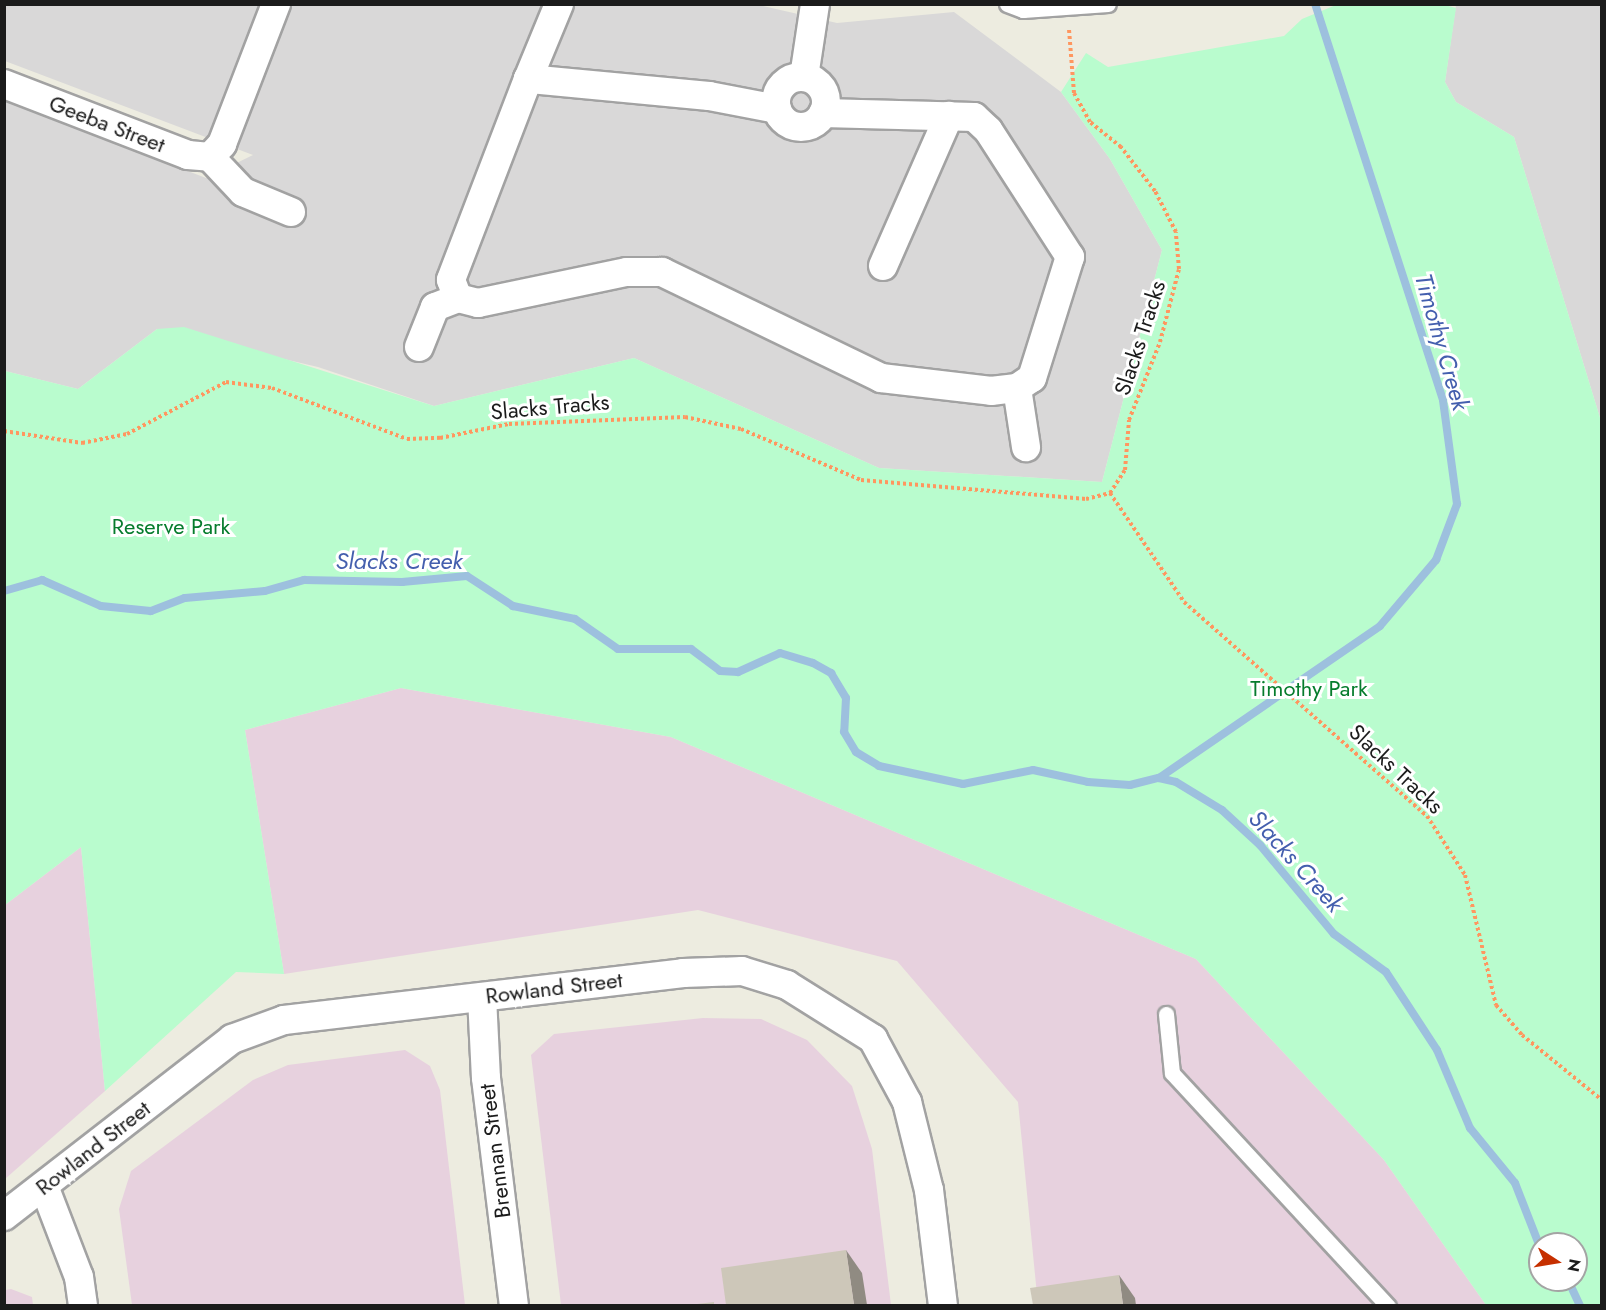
<!DOCTYPE html>
<html>
<head>
<meta charset="utf-8">
<style>
	body { margin:0 }
	#map { position:relative; width:1606px; height:1310px; overflow:hidden; background:#edece0; font-family:Jost,sans-serif }
	div>[style] { position:absolute }
	[style*='--x'] { left:calc(var(--x)*1px); top:calc(var(--y)*1px); width:calc(var(--w)*1px); rotate:calc(var(--a)*1deg) }
	.residential>* { inset:0; background:#d9d8d8 }
	.industrial>* { inset:0; background:#e7d1de }
	.park>* { inset:0; background:#b9fcce }
	.stream>* { height:8px; margin:-4px; padding:0 4px; transform-origin:4px; border-radius:4px; background:#9dc0de }
	.path>* { height:4px; margin-top:-2px; transform-origin:0; background:repeating-linear-gradient(90deg,#ff965f 0 3px,transparent 0 6px) }
	.roads { filter:drop-shadow(2px 0 #a2a2a2) drop-shadow(-2px 0 #a2a2a2) drop-shadow(0 2px #a2a2a2) drop-shadow(0 -2px #a2a2a2) }
	.service>* { height:15px; margin:-7.5px; padding:0 7.5px; transform-origin:7.5px; border-radius:7.5px; background:#fff }
	.minor>* { height:28px; margin:-14px; padding:0 14px; transform-origin:14px; border-radius:14px; background:#fff }
	.minor>.ring { margin:-14px; padding:0; box-sizing:content-box; background:none; border:28px solid #fff; border-radius:50% }
	.shaded-wall>* { inset:0; background:#908b82 }
	.building>* { inset:0; background:#cdc7b9 }
	span { translate:-50% -50%; white-space:nowrap; text-align:center; line-height:1.15; -webkit-text-stroke:6px #fff; paint-order:stroke }
	.street-label { font-size:22px; color:#1b1b1b }
	.park-label { font-size:22px; color:#067c2d }
	.water-label { font-size:24px; color:#445fae; font-style:italic }
	.frame { position:absolute; inset:0; border:6px solid #1b1b1b; pointer-events:none }
	.north { position:absolute; left:1528px; top:1232px; width:60px; height:60px; box-sizing:border-box; background:#fff; border:2px solid #a4a4a4; border-radius:50%; rotate:102deg; font-size:16px; font-weight:700; line-height:24px; text-align:center; color:#1b1b1b }
	.north::after { content:''; display:block; margin:auto; width:21px; height:27px; background:#c63000; clip-path:polygon(50% 0,100% 100%,50% 72%,0 100%) }
</style>
</head>
<body>
<div id="map">
	<div class="residential">
		<i style="clip-path:polygon(754px 4px,837px 23px,954px 12px,1061px 92px,1110px 159px,1162px 250px,1102px 482px,879px 468px,634px 358px,434px 406px,318px 367px,157px 329px,78px 389px,5px 371px,5px 101px,206px 178px,253px 155px,5px 61px,5px 5px)"></i>
		<i style="clip-path:polygon(1456px 5px,1601px 5px,1601px 421px,1514px 137px,1456px 102px,1445px 82px)"></i>
	</div>
	<div class="industrial">
		<i style="clip-path:polygon(401px 688px,671px 737px,1196px 959px,1384px 1160px,1486px 1305px,1038px 1305px,1018px 1102px,897px 961px,698px 910px,284px 974px,245px 730px)"></i>
		<i style="clip-path:polygon(81px 847px,105px 1091px,5px 1179px,5px 905px)"></i>
		<i style="clip-path:polygon(703px 1018px,761px 1019px,807px 1040px,852px 1086px,872px 1149px,891px 1305px,561px 1305px,531px 1055px,554px 1034px)"></i>
		<i style="clip-path:polygon(405px 1050px,430px 1066px,440px 1090px,465px 1305px,132px 1305px,119px 1209px,131px 1171px,253px 1080px,288px 1065px)"></i>
		<i style="clip-path:polygon(11px 1289px,32px 1297px,33px 1305px,5px 1305px,5px 1290px)"></i>
	</div>
	<div class="park">
		<i style="clip-path:polygon(evenodd,1441px 4px,1456px 8px,1445px 82px,1456px 102px,1514px 137px,1601px 421px,1601px 1305px,1486px 1305px,1384px 1160px,1196px 959px,671px 737px,401px 688px,245px 730px,284px 974px,236px 972px,105px 1091px,81px 847px,5px 905px,5px 371px,78px 389px,157px 329px,184px 327px,434px 406px,634px 358px,879px 468px,1102px 482px,1162px 250px,1110px 159px,1061px 92px,1086px 53px,1108px 67px,1284px 36px,1302px 19px,1336px 5px,1441px 4px,1540px 1244px,1576px 1244px,1576px 1280px,1540px 1280px,1540px 1244px)"></i>
	</div>
	<div class="stream">
		<i style="--x:4;--y:591;--w:40;--a:-16"></i>
		<i style="--x:42;--y:580;--w:64;--a:23.8"></i>
		<i style="--x:101;--y:606;--w:50;--a:5.7"></i>
		<i style="--x:151;--y:611;--w:36;--a:-21"></i>
		<i style="--x:185;--y:598;--w:80;--a:-5"></i>
		<i style="--x:265;--y:591;--w:41;--a:-15.8"></i>
		<i style="--x:304;--y:580;--w:98;--a:1.2"></i>
		<i style="--x:402;--y:582;--w:65;--a:-5.3"></i>
		<i style="--x:467;--y:576;--w:55;--a:33.1"></i>
		<i style="--x:513;--y:606;--w:63;--a:11.8"></i>
		<i style="--x:575;--y:619;--w:52;--a:34.9"></i>
		<i style="--x:618;--y:649;--w:73;--a:0"></i>
		<i style="--x:691;--y:649;--w:36;--a:37"></i>
		<i style="--x:720;--y:671;--w:18;--a:3"></i>
		<i style="--x:738;--y:672;--w:46;--a:-24.3"></i>
		<i style="--x:780;--y:653;--w:34;--a:17"></i>
		<i style="--x:813;--y:663;--w:21;--a:29"></i>
		<i style="--x:831;--y:673;--w:29;--a:59"></i>
		<i style="--x:846;--y:698;--w:34;--a:93"></i>
		<i style="--x:844;--y:732;--w:23;--a:59"></i>
		<i style="--x:856;--y:752;--w:27;--a:31"></i>
		<i style="--x:879;--y:766;--w:86;--a:12.1"></i>
		<i style="--x:963;--y:784;--w:71;--a:-11.3"></i>
		<i style="--x:1033;--y:770;--w:56;--a:12.3"></i>
		<i style="--x:1088;--y:782;--w:42;--a:4.1"></i>
		<i style="--x:1130;--y:785;--w:30;--a:-14"></i>
		<i style="--x:1159;--y:778;--w:17;--a:13"></i>
		<i style="--x:1176;--y:782;--w:54;--a:31.3"></i>
		<i style="--x:1222;--y:810;--w:52;--a:42.6"></i>
		<i style="--x:1260;--y:845;--w:116;--a:50.3"></i>
		<i style="--x:1334;--y:934;--w:64;--a:36.2"></i>
		<i style="--x:1386;--y:972;--w:93;--a:56.8"></i>
		<i style="--x:1437;--y:1050;--w:85;--a:67.1"></i>
		<i style="--x:1470;--y:1128;--w:71;--a:50.7"></i>
		<i style="--x:1515;--y:1183;--w:69;--a:68.7"></i>
		<i style="--x:1159;--y:778;--w:268;--a:-34.5"></i>
		<i style="--x:1380;--y:626;--w:87;--a:-49.7"></i>
		<i style="--x:1436;--y:560;--w:60;--a:-69.4"></i>
		<i style="--x:1457;--y:504;--w:105;--a:-97.7"></i>
		<i style="--x:1443;--y:400;--w:416;--a:-107.9"></i>
		<i style="--x:1568;--y:1280;--w:29;--a:65"></i>
	</div>
	<div class="path">
		<i style="--x:4;--y:431;--w:79;--a:8.7"></i>
		<i style="--x:82;--y:443;--w:46;--a:-11.3"></i>
		<i style="--x:127;--y:434;--w:112;--a:-27.7"></i>
		<i style="--x:226;--y:382;--w:46;--a:7.4"></i>
		<i style="--x:272;--y:388;--w:144;--a:20.7"></i>
		<i style="--x:407;--y:439;--w:33;--a:-2"></i>
		<i style="--x:440;--y:438;--w:70;--a:-11.5"></i>
		<i style="--x:509;--y:424;--w:176;--a:-2.3"></i>
		<i style="--x:685;--y:417;--w:57;--a:12.1"></i>
		<i style="--x:741;--y:429;--w:130;--a:23"></i>
		<i style="--x:861;--y:480;--w:226;--a:4.8"></i>
		<i style="--x:1086;--y:499;--w:25;--a:-14"></i>
		<i style="--x:1110;--y:493;--w:27;--a:-57"></i>
		<i style="--x:1125;--y:470;--w:50;--a:-85.4"></i>
		<i style="--x:1129;--y:420;--w:84;--a:-68.3"></i>
		<i style="--x:1160;--y:342;--w:75;--a:-75.4"></i>
		<i style="--x:1179;--y:269;--w:37;--a:-95"></i>
		<i style="--x:1176;--y:232;--w:46;--a:-117.1"></i>
		<i style="--x:1155;--y:191;--w:56;--a:-127.7"></i>
		<i style="--x:1121;--y:147;--w:40;--a:-141"></i>
		<i style="--x:1090;--y:122;--w:33;--a:-119"></i>
		<i style="--x:1074;--y:93;--w:64;--a:-94.5"></i>
		<i style="--x:1110;--y:493;--w:132;--a:55.8"></i>
		<i style="--x:1184;--y:602;--w:324;--a:41.4"></i>
		<i style="--x:1427;--y:816;--w:70;--a:57.2"></i>
		<i style="--x:1465;--y:875;--w:134;--a:76.6"></i>
		<i style="--x:1496;--y:1005;--w:40;--a:49"></i>
		<i style="--x:1522;--y:1035;--w:103;--a:39.1"></i>
	</div>
	<div class="roads">
		<div class="service">
			<i style="--x:1007;--y:4;--w:17;--a:21"></i>
			<i style="--x:1023;--y:10;--w:85;--a:-4"></i>
			<i style="--x:1166;--y:1014;--w:59;--a:84.2"></i>
			<i style="--x:1172;--y:1073;--w:318;--a:47.2"></i>
		</div>
		<div class="minor">
			<i style="--x:804;--y:77;--w:74;--a:-81.4"></i>
			<i class="ring" style="left:776px;top:77px;width:22px;height:22px"></i>
			<i style="--x:528;--y:79;--w:81;--a:-67.5"></i>
			<i style="--x:4;--y:84;--w:197;--a:21.1"></i>
			<i style="--x:188;--y:155;--w:22;--a:5"></i>
			<i style="--x:777;--y:109;--w:69;--a:-169.2"></i>
			<i style="--x:709;--y:96;--w:182;--a:-174.6"></i>
			<i style="--x:528;--y:79;--w:215;--a:111"></i>
			<i style="--x:451;--y:280;--w:19;--a:69"></i>
			<i style="--x:458;--y:298;--w:21;--a:14"></i>
			<i style="--x:478;--y:303;--w:152;--a:-11.8"></i>
			<i style="--x:627;--y:272;--w:35;--a:0"></i>
			<i style="--x:662;--y:272;--w:243;--a:25.8"></i>
			<i style="--x:881;--y:378;--w:111;--a:6.7"></i>
			<i style="--x:991;--y:391;--w:26;--a:-7"></i>
			<i style="--x:1017;--y:388;--w:18;--a:-34"></i>
			<i style="--x:1032;--y:378;--w:127;--a:-72.6"></i>
			<i style="--x:1070;--y:257;--w:151;--a:-122.8"></i>
			<i style="--x:988;--y:130;--w:19;--a:-137"></i>
			<i style="--x:974;--y:117;--w:151;--a:-178.5"></i>
			<i style="--x:210;--y:157;--w:18;--a:-47"></i>
			<i style="--x:222;--y:144;--w:150;--a:-68.9"></i>
			<i style="--x:210;--y:157;--w:48;--a:46.7"></i>
			<i style="--x:243;--y:192;--w:52;--a:22.6"></i>
			<i style="--x:883;--y:266;--w:164;--a:-66.3"></i>
			<i style="--x:419;--y:347;--w:43;--a:-68.2"></i>
			<i style="--x:435;--y:307;--w:25;--a:-21"></i>
			<i style="--x:1017;--y:388;--w:60;--a:81.3"></i>
			<i style="--x:482;--y:997;--w:81;--a:87.2"></i>
			<i style="--x:486;--y:1078;--w:230;--a:83"></i>
			<i style="--x:44;--y:1186;--w:97;--a:69"></i>
			<i style="--x:79;--y:1277;--w:29;--a:82"></i>
			<i style="--x:4;--y:1216;--w:289;--a:-37.8"></i>
			<i style="--x:232;--y:1039;--w:55;--a:-20.1"></i>
			<i style="--x:284;--y:1020;--w:402;--a:-6.7"></i>
			<i style="--x:683;--y:973;--w:59;--a:-1.9"></i>
			<i style="--x:742;--y:971;--w:47;--a:17.3"></i>
			<i style="--x:787;--y:985;--w:102;--a:32.1"></i>
			<i style="--x:873;--y:1039;--w:72;--a:61.6"></i>
			<i style="--x:907;--y:1102;--w:91;--a:76"></i>
			<i style="--x:929;--y:1190;--w:117;--a:83.1"></i>
		</div>
	</div>
	<div class="shaded-wall">
		<i style="clip-path:polygon(846px 1250px,862px 1273px,867px 1305px,854px 1305px)"></i>
		<i style="clip-path:polygon(1119px 1275px,1135px 1298px,1136px 1305px,1123px 1305px)"></i>
	</div>
	<div class="building">
		<i style="clip-path:polygon(846px 1250px,854px 1305px,726px 1305px,721px 1268px)"></i>
		<i style="clip-path:polygon(1119px 1275px,1123px 1305px,1033px 1305px,1030px 1288px)"></i>
		<i style="clip-path:polygon(714px 1302px,714px 1305px,689px 1305px)"></i>
	</div>
	<div class="street-label">
		<span style="left:107px;top:124px;rotate:21deg">Geeba Street</span>
		<span style="left:1140px;top:338px;rotate:-72deg">Slacks Tracks</span>
		<span style="left:550px;top:407px;rotate:-5deg">Slacks Tracks</span>
		<span style="left:1396px;top:769px;rotate:43deg">Slacks Tracks</span>
		<span style="left:554px;top:988px;rotate:-7deg">Rowland Street</span>
		<span style="left:93px;top:1148px;rotate:-38deg">Rowland Street</span>
		<span style="left:495px;top:1151px;rotate:-97deg">Brennan Street</span>
	</div>
	<div class="park-label">
		<span style="left:171px;top:527px">Reserve Park</span>
		<span style="left:1309px;top:689px">Timothy Park</span>
	</div>
	<div class="water-label">
		<span style="left:1442px;top:342px;rotate:74deg">Timothy Creek</span>
		<span style="left:399px;top:561px">Slacks Creek</span>
		<span style="left:1296px;top:861px;rotate:48deg">Slacks Creek</span>
	</div>
	<div class="frame"></div>
	<div class="north">N</div>
</div>
</body>
</html>
